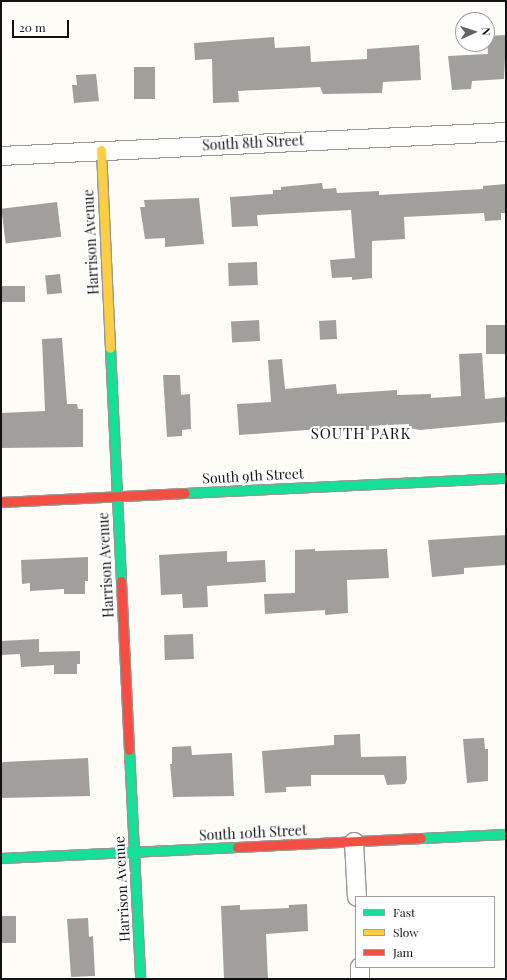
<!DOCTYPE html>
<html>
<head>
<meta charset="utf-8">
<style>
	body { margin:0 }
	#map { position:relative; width:507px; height:980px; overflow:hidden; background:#fdfcf7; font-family:"Playfair Display",serif }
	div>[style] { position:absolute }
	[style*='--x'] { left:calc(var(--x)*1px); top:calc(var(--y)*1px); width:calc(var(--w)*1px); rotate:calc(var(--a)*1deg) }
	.building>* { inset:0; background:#a19f9c; transform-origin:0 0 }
	.roads { filter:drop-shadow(1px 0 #979795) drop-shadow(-1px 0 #979795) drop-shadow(0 1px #979795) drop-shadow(0 -1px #979795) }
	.street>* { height:18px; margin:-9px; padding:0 9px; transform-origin:9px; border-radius:9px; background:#fffffe }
	.fast>* { height:9px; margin:-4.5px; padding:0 4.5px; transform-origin:4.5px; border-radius:4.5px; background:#16e098 }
	.slow>* { height:9px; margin:-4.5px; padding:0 4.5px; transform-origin:4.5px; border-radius:4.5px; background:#ffcf43 }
	.jam>* { height:9px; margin:-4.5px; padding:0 4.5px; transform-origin:4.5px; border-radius:4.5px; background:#f24e42 }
	span { translate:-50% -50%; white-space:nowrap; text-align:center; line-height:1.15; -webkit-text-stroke:4px #fff; paint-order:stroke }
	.street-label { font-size:14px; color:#111 }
	.neighbourhood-label { font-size:15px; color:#111; letter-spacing:1px }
	.frame { position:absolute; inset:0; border:2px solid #111; pointer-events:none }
	.legend { position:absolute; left:355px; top:896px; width:140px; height:72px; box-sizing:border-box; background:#fff; border:1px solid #a0a0a0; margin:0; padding:5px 7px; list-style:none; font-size:12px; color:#111 }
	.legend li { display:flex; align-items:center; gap:8px; height:20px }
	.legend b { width:20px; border:1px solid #a0a0a0 }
	.north { position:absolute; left:455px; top:12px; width:40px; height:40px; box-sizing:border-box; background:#fff; border:1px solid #a0a0a0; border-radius:50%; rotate:87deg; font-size:11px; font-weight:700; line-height:16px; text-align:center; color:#111 }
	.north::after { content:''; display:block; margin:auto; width:14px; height:18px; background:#646362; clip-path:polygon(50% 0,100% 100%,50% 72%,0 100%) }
	.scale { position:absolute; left:12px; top:20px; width:57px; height:18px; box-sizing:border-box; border:2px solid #111; border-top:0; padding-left:5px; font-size:12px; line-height:14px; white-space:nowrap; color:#111; -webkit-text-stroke:3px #fff; paint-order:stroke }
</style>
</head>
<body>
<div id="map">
	<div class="building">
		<i style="clip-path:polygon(506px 35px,504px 79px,472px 81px,471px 89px,452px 90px,448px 56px,488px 54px,487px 36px)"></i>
		<i style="clip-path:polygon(274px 37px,275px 48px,310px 46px,311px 62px,367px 59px,367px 49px,419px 45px,421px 80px,383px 82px,382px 93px,323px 94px,320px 87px,238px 91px,239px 102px,213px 103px,212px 59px,195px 60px,194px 43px)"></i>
		<i style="left:134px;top:67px;width:21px;height:32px"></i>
		<i style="clip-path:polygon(96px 74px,99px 101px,74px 103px,72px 85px,77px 85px,76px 75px)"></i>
		<i style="clip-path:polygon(322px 183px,323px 189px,336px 188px,337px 193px,379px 191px,379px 195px,483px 189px,483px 186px,506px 184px,506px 213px,501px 213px,501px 220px,485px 221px,484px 213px,404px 217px,405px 239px,372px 241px,372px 278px,352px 280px,352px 277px,332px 278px,330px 260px,355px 258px,351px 210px,257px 215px,258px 226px,232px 227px,230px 197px,273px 194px,273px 190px,281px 190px,281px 187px)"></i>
		<i style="clip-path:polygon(199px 198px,204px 244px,165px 247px,165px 238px,145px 239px,140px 207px,145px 207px,144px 200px)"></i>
		<i style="left:57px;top:202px;width:35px;height:56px;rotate:83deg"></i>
		<i style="left:257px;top:262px;width:23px;height:29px;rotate:88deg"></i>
		<i style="left:60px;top:274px;width:19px;height:15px;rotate:84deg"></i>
		<i style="left:25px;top:286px;width:16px;height:23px;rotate:90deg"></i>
		<i style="left:259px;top:320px;width:21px;height:28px;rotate:87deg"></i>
		<i style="left:336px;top:320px;width:19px;height:17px;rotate:87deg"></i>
		<i style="left:506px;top:325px;width:29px;height:20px;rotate:90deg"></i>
		<i style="clip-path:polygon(62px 338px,67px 404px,77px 404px,78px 409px,83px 409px,83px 447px,1px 448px,1px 413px,45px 411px,42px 339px)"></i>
		<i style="clip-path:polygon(482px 353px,485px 399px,506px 397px,506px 422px,420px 430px,409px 428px,409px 424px,369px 426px,370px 430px,347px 431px,346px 427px,239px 435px,237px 404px,271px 402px,268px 360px,282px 359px,285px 389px,336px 384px,337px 394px,397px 390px,397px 395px,431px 394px,431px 398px,461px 396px,459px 354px)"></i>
		<i style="clip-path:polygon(163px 375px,180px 375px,181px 395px,190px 394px,191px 429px,182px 430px,182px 436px,167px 437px)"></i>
		<i style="clip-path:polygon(506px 535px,506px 565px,464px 568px,464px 574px,432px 577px,428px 540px)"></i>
		<i style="clip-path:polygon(315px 549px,315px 551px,387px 549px,389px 578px,347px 580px,348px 613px,325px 615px,325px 610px,265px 614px,264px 594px,295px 593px,295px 550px)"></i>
		<i style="clip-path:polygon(227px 551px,227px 562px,265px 560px,266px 582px,207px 586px,208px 607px,183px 608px,182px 594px,161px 595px,159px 555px)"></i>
		<i style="clip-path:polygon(88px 557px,88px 581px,85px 581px,85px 594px,64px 594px,64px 589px,30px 591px,30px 583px,22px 584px,21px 560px)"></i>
		<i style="left:193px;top:634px;width:25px;height:29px;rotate:88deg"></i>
		<i style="clip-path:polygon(39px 639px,39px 652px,80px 651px,80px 664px,77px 664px,77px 674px,54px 674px,54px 665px,21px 667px,20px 654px,1px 655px,1px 641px)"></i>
		<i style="clip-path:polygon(360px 734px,361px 757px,406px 756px,407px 779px,405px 784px,387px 785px,384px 775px,311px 775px,311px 786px,286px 787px,286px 792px,265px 793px,262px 751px,334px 745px,334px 735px)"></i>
		<i style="clip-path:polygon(484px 738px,485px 749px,488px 749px,488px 781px,467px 783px,463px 739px)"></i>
		<i style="clip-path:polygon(191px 746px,192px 755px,232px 753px,234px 796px,173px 797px,170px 764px,172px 764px,172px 747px)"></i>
		<i style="clip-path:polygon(88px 758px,90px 796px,1px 798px,1px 764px,3px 762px)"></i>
		<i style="clip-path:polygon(307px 904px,308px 931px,266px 934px,268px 979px,224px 979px,221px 906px,240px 905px,240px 910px,289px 908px,289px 905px)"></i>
		<i style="left:1px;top:916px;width:15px;height:27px"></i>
		<i style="clip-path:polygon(88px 918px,89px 937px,93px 936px,95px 976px,71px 977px,67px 919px)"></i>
	</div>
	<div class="roads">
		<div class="street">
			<i style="--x:1;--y:156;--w:506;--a:-2.72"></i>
			<i style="--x:354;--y:842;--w:55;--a:86.9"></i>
			<i style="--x:360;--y:967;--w:12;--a:90"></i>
		</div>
		<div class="fast">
			<i style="--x:110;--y:348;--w:233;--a:87.3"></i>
			<i style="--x:185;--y:493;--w:321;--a:-2.7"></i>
			<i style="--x:129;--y:750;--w:229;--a:87.2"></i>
			<i style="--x:421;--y:838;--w:85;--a:-2.7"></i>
			<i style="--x:1;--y:858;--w:236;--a:-2.7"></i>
		</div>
		<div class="slow">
			<i style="--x:101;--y:150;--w:198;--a:87.4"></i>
		</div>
		<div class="jam">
			<i style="--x:1;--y:502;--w:184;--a:-2.8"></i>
			<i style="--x:121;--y:581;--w:169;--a:87.3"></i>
			<i style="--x:237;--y:847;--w:184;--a:-2.8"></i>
		</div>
	</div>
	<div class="street-label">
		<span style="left:253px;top:143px;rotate:-3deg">South 8th Street</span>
		<span style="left:91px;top:242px;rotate:-93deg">Harrison Avenue</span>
		<span style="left:253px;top:476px;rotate:-3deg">South 9th Street</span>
		<span style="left:106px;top:565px;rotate:-93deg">Harrison Avenue</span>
		<span style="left:253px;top:833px;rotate:-3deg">South 10th Street</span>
		<span style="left:122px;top:889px;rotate:-93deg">Harrison Avenue</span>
	</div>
	<div class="neighbourhood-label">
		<span style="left:361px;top:434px">SOUTH PARK</span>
	</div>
	<div class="frame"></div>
	<ul class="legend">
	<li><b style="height:5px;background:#16e098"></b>Fast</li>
	<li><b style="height:5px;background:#ffcf43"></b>Slow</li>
	<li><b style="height:5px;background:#f24e42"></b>Jam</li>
	</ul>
	<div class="north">N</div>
	<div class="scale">20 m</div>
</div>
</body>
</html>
